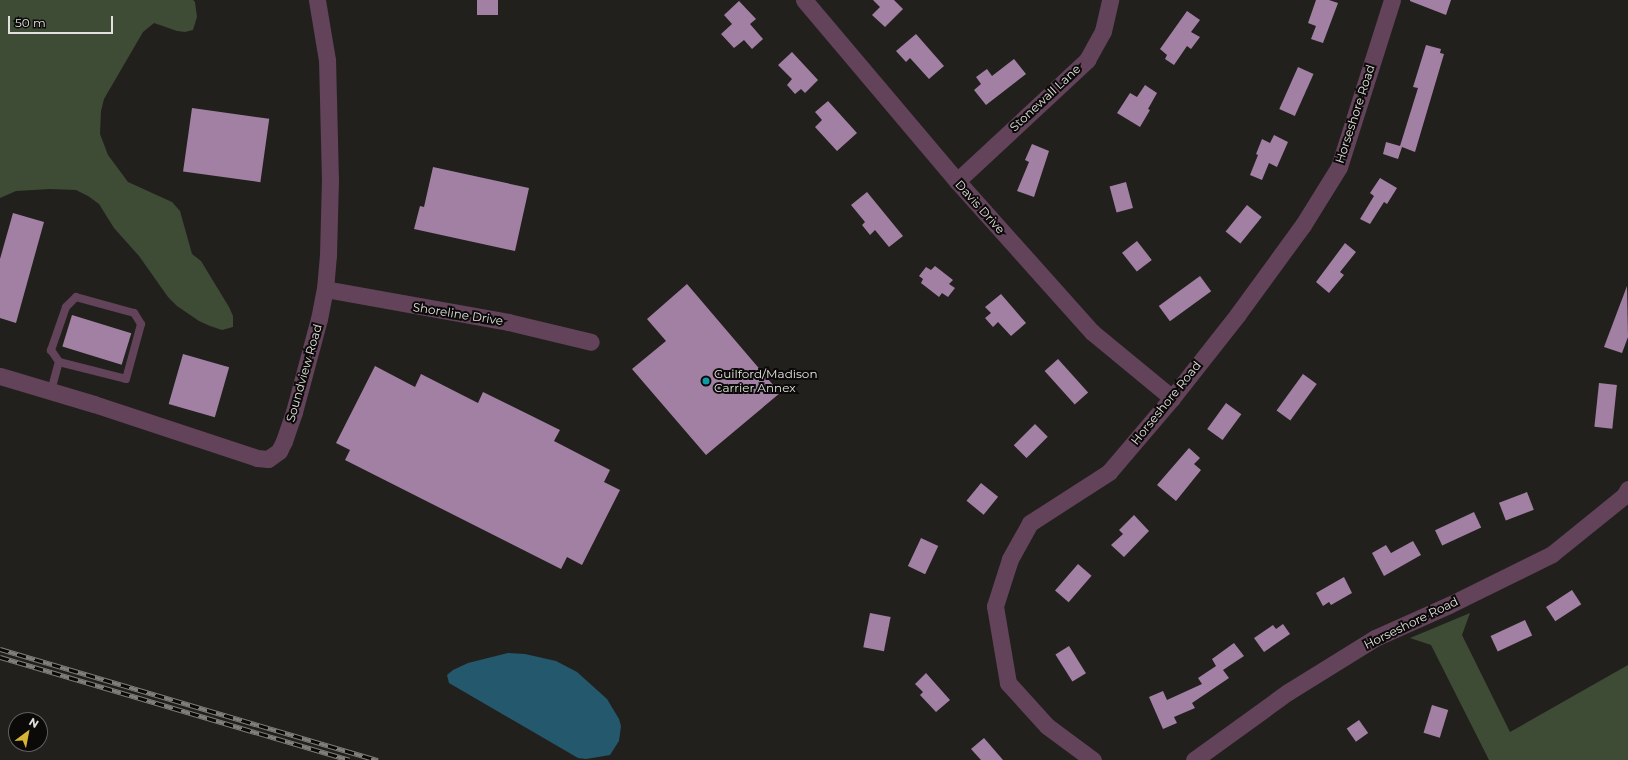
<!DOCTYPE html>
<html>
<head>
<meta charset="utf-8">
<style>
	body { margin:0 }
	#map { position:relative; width:1628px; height:760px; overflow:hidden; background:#22201d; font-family:Montserrat,sans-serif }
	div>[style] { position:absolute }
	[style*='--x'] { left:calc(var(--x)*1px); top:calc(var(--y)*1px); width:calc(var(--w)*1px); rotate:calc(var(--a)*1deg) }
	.green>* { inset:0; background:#3e4b35 }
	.water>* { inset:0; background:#24586d }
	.building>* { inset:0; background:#a280a3; transform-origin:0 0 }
	.service>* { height:8px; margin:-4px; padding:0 4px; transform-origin:4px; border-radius:4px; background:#63435a }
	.minor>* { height:17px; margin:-8.5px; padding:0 8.5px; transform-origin:8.5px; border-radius:8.5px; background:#63435a }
	.rail>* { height:4.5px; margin-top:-2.25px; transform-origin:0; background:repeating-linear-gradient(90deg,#0b0a09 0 9px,#817f7c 0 18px); box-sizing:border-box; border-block:1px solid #817f7c }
	.dots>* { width:11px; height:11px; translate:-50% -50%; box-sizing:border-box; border:2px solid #0b0a09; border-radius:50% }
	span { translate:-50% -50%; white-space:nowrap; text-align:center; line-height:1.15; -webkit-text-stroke:4px #0b0a09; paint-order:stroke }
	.street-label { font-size:12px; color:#e3e1df }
	.poi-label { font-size:12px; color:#e3e1df }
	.left { translate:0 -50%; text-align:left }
	.north { position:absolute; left:8px; top:712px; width:40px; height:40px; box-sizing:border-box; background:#0b0a09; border:1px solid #61605f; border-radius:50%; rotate:32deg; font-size:11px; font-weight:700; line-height:16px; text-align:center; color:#e3e1df }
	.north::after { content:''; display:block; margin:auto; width:14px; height:18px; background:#d7b434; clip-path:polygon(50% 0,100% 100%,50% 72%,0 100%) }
	.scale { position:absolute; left:8px; top:16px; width:105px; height:18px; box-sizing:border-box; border:2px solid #e3e1df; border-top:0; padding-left:5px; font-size:12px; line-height:14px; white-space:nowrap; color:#e3e1df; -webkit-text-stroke:3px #0b0a09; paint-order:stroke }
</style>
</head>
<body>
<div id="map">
	<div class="green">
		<i style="clip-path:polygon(0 0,193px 0,195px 2px,197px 17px,193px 30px,185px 32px,177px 31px,154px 23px,143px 32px,104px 99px,101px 111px,100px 134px,108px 155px,128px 182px,172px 202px,180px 211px,192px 254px,201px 261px,229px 307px,233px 316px,233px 327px,222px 330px,210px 326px,199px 321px,177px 306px,168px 297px,139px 256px,114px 228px,99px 204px,88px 196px,76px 190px,50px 189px,16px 191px,0 198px)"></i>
		<i style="clip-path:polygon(1470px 613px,1462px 635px,1510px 732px,1628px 665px,1628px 760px,1489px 760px,1431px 645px,1410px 638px)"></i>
	</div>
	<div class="water">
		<i style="clip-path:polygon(508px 653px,525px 654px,556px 661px,577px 672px,607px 699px,619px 719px,621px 726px,619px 741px,610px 755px,586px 759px,578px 758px,449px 683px,447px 675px,453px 670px,468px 663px)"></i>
	</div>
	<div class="building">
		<i style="left:477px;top:0;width:21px;height:15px"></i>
		<i style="clip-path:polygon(873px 0,894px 0,903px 9px,885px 27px,872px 15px,880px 7px)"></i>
		<i style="clip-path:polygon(1316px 0,1329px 0,1338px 3px,1323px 43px,1311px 39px,1316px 26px,1308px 23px)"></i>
		<i style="clip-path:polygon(1410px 0,1451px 0,1446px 15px,1410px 1px)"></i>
		<i style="clip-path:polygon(739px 1px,756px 19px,750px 24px,763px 39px,752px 49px,744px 40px,734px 48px,721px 34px,732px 24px,724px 15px)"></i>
		<i style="clip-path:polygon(1187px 11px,1200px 20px,1191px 32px,1200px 37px,1191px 49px,1187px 46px,1174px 65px,1165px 59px,1167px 55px,1160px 49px)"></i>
		<i style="clip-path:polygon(916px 34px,944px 66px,929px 79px,910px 58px,906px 62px,896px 51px)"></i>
		<i style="clip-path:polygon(1426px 45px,1441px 49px,1440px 53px,1444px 54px,1415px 152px,1402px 147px,1398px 159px,1383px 154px,1386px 142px,1400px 146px,1418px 88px,1413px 87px)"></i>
		<i style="clip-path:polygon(792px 52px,818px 80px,805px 93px,801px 89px,795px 94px,787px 85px,792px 79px,778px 65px)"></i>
		<i style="clip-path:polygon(1014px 59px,1026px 74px,986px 105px,974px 90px,981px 84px,976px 77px,987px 69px,992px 76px)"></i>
		<i style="left:1298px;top:67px;width:17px;height:46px;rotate:24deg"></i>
		<i style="clip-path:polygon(1145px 85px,1157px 93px,1148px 109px,1150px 110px,1140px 127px,1117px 113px,1130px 93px,1137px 97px)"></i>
		<i style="clip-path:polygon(828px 101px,857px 133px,837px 151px,815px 127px,822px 120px,815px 112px)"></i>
		<i style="left:192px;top:108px;width:78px;height:64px;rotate:8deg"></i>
		<i style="clip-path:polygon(1274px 135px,1288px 142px,1277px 167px,1269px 163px,1262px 180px,1250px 175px,1258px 155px,1256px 154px,1262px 139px,1270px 143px)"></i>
		<i style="clip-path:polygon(1032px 144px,1049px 151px,1034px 197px,1017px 191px,1029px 162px,1025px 160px)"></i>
		<i style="clip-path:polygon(433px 167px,529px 188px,515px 251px,414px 229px,420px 206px,424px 207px)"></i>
		<i style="clip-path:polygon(1380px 178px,1397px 188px,1387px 204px,1384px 202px,1370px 224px,1360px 219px,1374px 196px,1370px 193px)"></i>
		<i style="left:1126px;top:182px;width:27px;height:17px;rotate:75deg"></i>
		<i style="clip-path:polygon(867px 192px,903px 236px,889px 247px,875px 230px,870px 235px,862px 225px,865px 222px,851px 205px)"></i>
		<i style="left:1247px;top:205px;width:19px;height:34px;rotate:39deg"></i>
		<i style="clip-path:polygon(13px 213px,44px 222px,16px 323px,0 318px,0 259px)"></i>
		<i style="left:1137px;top:241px;width:24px;height:19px;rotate:52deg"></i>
		<i style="clip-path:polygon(1345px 243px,1356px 252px,1340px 272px,1344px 275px,1329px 293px,1316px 282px)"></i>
		<i style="clip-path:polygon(935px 266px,953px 280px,949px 284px,955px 288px,948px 297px,942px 293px,939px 297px,921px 283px,923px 279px,919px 276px,926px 267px,931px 270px)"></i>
		<i style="left:1200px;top:276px;width:19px;height:51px;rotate:54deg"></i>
		<i style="clip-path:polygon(687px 284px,780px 393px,706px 455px,632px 369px,666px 341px,647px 319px)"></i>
		<i style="clip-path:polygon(1627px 286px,1628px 337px,1622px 353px,1604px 347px)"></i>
		<i style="clip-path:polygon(1001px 294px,1026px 323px,1011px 336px,998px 322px,993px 327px,985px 318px,991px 313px,985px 307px)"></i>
		<i style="left:72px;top:315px;width:62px;height:33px;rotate:17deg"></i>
		<i style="left:183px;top:354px;width:48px;height:52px;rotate:16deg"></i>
		<i style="left:1058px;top:359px;width:45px;height:18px;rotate:48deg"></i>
		<i style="clip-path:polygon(375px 366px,415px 387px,421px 374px,478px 403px,483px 392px,560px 430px,554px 441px,610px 470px,604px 482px,620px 490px,582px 565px,567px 557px,561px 569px,345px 460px,350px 450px,336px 443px)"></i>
		<i style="left:1303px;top:374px;width:17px;height:45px;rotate:36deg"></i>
		<i style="left:1599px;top:383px;width:18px;height:44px;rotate:6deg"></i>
		<i style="left:1226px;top:403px;width:19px;height:32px;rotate:36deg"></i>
		<i style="left:1035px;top:424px;width:18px;height:30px;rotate:45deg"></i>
		<i style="clip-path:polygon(1189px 448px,1200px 458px,1194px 464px,1201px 470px,1176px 501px,1157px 485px)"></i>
		<i style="left:981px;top:483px;width:22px;height:23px;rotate:39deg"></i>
		<i style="left:1527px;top:492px;width:19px;height:30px;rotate:69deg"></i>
		<i style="left:1474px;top:512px;width:17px;height:43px;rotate:65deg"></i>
		<i style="clip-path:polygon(1134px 515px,1149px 531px,1124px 557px,1111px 545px,1123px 534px,1119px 530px)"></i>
		<i style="left:921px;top:538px;width:19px;height:31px;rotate:25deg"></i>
		<i style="clip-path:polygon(1413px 541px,1421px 555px,1384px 576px,1372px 553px,1386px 545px,1391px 553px)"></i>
		<i style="left:1078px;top:564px;width:18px;height:35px;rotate:41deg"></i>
		<i style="clip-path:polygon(1344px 577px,1352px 593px,1331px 605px,1329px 602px,1323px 606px,1316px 593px)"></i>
		<i style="left:1572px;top:590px;width:17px;height:31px;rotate:57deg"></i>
		<i style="left:870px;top:613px;width:21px;height:35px;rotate:11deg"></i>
		<i style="left:1525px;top:620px;width:17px;height:38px;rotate:65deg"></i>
		<i style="clip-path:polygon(1283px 624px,1290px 634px,1264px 652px,1254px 638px,1273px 625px,1276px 629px)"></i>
		<i style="clip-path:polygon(1234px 643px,1244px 656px,1223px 670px,1229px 678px,1192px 703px,1195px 708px,1174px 717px,1177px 723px,1163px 729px,1149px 697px,1163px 691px,1167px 700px,1202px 684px,1198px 678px,1216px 666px,1212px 659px)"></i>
		<i style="left:1069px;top:646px;width:32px;height:16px;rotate:58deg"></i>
		<i style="clip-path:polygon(926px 673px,950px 700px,936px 712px,920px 695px,923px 692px,915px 684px)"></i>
		<i style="left:1432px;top:705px;width:17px;height:29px;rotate:17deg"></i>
		<i style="left:1359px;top:720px;width:16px;height:15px;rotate:55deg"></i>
		<i style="clip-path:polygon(984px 738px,1003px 760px,981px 760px,971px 749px)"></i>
	</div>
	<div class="service">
		<i style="--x:51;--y:391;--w:30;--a:-75"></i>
		<i style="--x:59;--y:362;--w:69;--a:14.2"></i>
		<i style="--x:126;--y:379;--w:57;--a:-74.7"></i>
		<i style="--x:141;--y:324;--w:13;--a:-122"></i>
		<i style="--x:134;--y:313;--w:60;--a:-164.6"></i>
		<i style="--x:76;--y:297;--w:14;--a:135"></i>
		<i style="--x:66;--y:307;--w:46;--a:109.2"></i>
		<i style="--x:51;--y:350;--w:14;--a:56"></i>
	</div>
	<div class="minor">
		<i style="--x:804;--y:0;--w:237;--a:49.8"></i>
		<i style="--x:957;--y:181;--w:203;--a:48.2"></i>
		<i style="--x:1092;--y:332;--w:104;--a:39.5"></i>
		<i style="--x:957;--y:181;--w:178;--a:-42.9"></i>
		<i style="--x:1087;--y:60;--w:33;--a:-61"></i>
		<i style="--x:1103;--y:31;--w:32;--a:-77"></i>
		<i style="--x:325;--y:289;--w:186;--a:10.2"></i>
		<i style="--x:508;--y:322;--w:85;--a:13.5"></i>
		<i style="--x:0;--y:376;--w:98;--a:16.6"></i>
		<i style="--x:94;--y:404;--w:172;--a:18.3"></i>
		<i style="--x:257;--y:458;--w:11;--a:5"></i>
		<i style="--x:268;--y:459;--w:14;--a:-36"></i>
		<i style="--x:279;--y:451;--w:11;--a:-63"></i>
		<i style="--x:284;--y:441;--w:31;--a:-71"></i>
		<i style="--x:294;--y:412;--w:96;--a:-75"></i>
		<i style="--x:319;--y:319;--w:31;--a:-79"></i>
		<i style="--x:325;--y:289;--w:34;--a:-85"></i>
		<i style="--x:328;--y:255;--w:74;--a:-88.5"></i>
		<i style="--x:330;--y:181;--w:121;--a:-91.4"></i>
		<i style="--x:327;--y:60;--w:61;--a:-99.5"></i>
		<i style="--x:1093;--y:760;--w:57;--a:-143.5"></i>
		<i style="--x:1047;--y:726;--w:58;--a:-132.2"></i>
		<i style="--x:1008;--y:683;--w:78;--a:-99.6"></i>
		<i style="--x:995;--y:606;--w:49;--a:-72.3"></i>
		<i style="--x:1010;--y:559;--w:41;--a:-60.9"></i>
		<i style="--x:1030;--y:523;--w:94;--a:-32.8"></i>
		<i style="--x:1109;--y:472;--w:97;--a:-49.6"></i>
		<i style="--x:1172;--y:398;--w:107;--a:-51.8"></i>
		<i style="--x:1238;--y:314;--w:110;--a:-53.9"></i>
		<i style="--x:1303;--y:225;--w:68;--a:-58.2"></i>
		<i style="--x:1339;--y:167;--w:175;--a:-72.4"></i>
		<i style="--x:1194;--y:760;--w:116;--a:-35.9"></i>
		<i style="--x:1288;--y:692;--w:102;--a:-31.8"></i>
		<i style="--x:1375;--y:638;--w:81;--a:-24"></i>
		<i style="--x:1449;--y:605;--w:115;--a:-26.3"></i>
		<i style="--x:1552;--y:554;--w:92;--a:-38.9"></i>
		<i style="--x:1624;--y:496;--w:8;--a:-60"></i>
	</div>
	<div class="rail">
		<i style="--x:0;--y:649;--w:394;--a:16.4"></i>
		<i style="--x:0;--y:657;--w:364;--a:16.4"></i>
	</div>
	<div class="dots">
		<i style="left:706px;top:381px;background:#0f9aa8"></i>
	</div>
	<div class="street-label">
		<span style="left:1045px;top:98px;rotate:-43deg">Stonewall Lane</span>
		<span style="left:1355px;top:114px;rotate:-72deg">Horseshore Road</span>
		<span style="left:980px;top:207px;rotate:48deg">Davis Drive</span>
		<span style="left:458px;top:314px;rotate:9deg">Shoreline Drive</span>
		<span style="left:304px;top:373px;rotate:-74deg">Soundview Road</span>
		<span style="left:1166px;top:403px;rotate:-51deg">Horseshore Road</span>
		<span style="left:1411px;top:623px;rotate:-26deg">Horseshore Road</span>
	</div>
	<div class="poi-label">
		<span class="left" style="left:714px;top:381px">Guilford/Madison<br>Carrier Annex</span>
	</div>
	<div class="north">N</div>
	<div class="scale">50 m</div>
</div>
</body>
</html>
